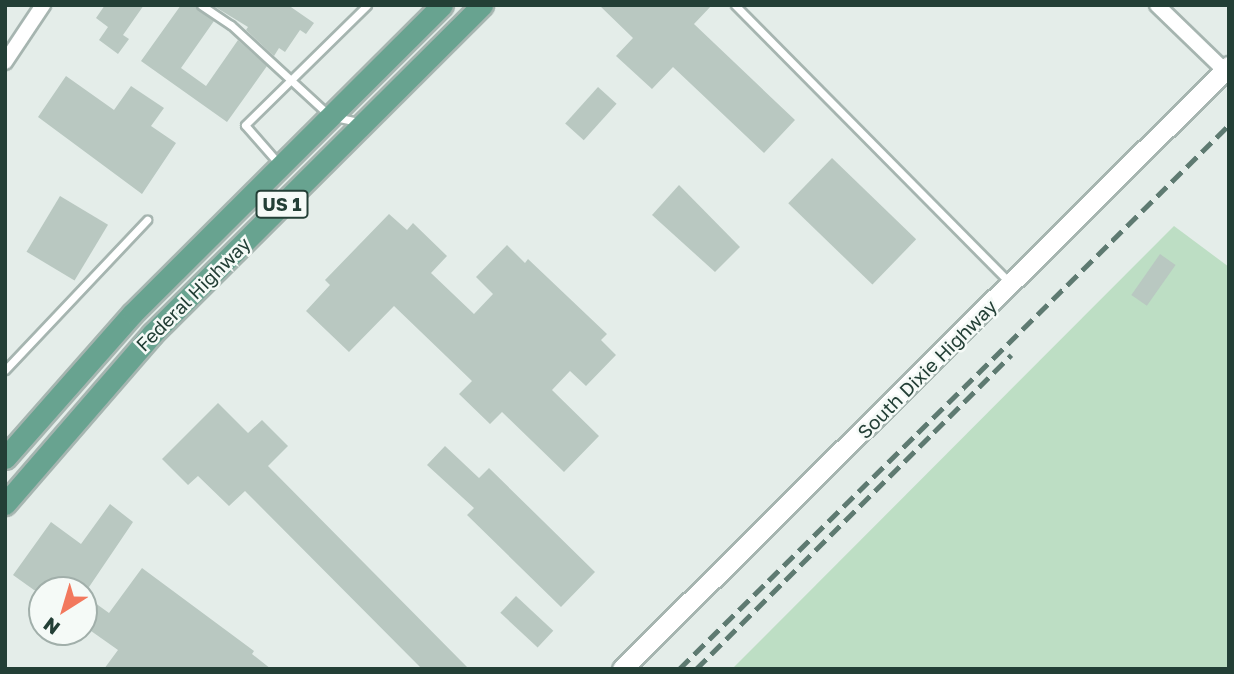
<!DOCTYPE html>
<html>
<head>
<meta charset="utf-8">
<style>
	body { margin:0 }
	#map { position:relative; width:1234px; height:674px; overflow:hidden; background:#e4ede9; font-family:"Golos Text",sans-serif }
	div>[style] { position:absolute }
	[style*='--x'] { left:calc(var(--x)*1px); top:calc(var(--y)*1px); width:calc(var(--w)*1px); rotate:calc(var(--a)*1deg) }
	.green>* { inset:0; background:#bddec4 }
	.building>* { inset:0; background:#b9c8c1; transform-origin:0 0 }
	.roads { filter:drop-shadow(2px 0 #a6b5b0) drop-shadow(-2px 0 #a6b5b0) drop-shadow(0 2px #a6b5b0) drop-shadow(0 -2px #a6b5b0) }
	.service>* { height:7px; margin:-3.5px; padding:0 3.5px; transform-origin:3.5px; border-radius:3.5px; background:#fff }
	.minor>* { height:14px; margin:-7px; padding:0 7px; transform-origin:7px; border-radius:7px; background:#fff }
	.tertiary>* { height:19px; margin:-9.5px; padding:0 9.5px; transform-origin:9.5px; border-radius:9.5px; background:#fff }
	.primary>* { height:21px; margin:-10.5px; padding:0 10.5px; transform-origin:10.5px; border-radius:10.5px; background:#68a390 }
	.rail>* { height:4.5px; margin-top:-2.25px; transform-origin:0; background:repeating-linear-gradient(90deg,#5e7a71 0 14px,transparent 0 21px) }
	span { translate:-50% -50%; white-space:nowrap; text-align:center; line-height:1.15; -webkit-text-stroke:5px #f5faf7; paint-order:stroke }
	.shield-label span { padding:2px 5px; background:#f5faf7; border:2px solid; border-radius:5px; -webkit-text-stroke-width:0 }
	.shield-label { font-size:18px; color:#233f36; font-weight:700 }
	.street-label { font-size:19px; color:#233f36 }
	.frame { position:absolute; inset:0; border:7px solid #233f36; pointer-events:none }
	.north { position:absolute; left:28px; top:576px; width:70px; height:70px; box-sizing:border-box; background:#f5faf7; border:2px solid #a1afaa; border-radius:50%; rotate:217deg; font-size:19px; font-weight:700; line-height:28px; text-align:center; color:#233f36 }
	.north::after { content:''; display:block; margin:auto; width:24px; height:32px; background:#f2785d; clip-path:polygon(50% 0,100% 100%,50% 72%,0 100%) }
</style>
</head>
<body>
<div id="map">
	<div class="green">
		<i style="clip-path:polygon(1174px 226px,1229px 267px,1229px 669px,732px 669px)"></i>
	</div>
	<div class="building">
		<i style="clip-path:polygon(105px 5px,144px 5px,123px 35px,129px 39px,118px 54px,99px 40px,108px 27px,96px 18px)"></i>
		<i style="clip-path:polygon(181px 5px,195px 5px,214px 21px,181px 68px,206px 86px,238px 40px,267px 66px,227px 122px,141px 61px)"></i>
		<i style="clip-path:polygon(212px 5px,288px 5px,314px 23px,306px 34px,300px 30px,285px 52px,279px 48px,274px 56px,246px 30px,248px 27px)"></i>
		<i style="clip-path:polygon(599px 5px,712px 5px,694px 24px,795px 120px,764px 153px,673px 67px,652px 89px,616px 56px,633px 38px)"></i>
		<i style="clip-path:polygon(66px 76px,114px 110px,131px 86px,164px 108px,151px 126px,176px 143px,142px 194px,38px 117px)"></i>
		<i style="left:598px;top:87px;width:25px;height:49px;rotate:42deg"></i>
		<i style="left:832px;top:158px;width:117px;height:63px;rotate:44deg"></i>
		<i style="clip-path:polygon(679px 185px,740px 247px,715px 272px,652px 215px)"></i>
		<i style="left:60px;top:196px;width:56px;height:65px;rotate:31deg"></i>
		<i style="clip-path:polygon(389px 214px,407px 230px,413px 223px,447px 256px,431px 273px,474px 314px,493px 294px,476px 277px,507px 245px,525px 263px,528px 259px,607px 334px,601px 340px,616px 355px,586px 386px,570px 371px,552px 390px,599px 436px,564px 472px,502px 412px,490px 424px,459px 394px,472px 381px,394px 306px,349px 352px,306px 311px,330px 285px,325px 280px)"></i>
		<i style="left:1160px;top:254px;width:19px;height:50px;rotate:35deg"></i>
		<i style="clip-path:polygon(218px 403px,248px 433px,262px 420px,288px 446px,268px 466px,469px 669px,422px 669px,245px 491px,229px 506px,198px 476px,188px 485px,162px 459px)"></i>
		<i style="clip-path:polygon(445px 446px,479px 478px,489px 468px,595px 572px,561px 607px,467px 515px,474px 508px,427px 465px)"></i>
		<i style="clip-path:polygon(110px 504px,133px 522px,87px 590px,34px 590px,13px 575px,51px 522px,81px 544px)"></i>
		<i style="clip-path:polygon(142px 568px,254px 651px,252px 654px,271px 669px,104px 669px,118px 650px,84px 626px,84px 595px,109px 613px)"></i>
		<i style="left:516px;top:596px;width:51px;height:23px;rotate:43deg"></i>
	</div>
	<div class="roads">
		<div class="service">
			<i style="--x:201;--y:5;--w:36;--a:34"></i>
			<i style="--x:231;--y:25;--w:134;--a:42.6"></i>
			<i style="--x:330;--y:116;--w:30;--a:12"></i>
			<i style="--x:735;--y:5;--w:390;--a:45.3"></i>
			<i style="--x:280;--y:165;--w:53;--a:-131.2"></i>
			<i style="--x:245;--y:125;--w:171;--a:-44.5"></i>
			<i style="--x:5;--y:370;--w:207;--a:-46.6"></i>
		</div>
		<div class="minor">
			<i style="--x:1157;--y:5;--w:93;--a:44.1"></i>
			<i style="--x:5;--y:62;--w:69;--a:-56.3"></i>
		</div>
		<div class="tertiary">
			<i style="--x:622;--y:669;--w:856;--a:-44.81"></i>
		</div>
		<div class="primary">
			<i style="--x:5;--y:458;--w:193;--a:-48.6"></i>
			<i style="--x:133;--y:313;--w:436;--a:-44.9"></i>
			<i style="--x:5;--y:504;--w:225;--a:-49.1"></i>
			<i style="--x:152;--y:334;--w:466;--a:-44.9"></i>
		</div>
	</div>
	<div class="rail">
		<i style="--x:679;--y:669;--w:774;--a:-44.69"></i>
		<i style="--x:696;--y:669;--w:445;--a:-44.9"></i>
	</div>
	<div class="shield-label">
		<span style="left:282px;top:204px">US 1</span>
	</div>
	<div class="street-label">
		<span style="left:193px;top:294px;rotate:-45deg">Federal Highway</span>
		<span style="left:927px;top:369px;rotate:-45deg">South Dixie Highway</span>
	</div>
	<div class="frame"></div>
	<div class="north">N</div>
</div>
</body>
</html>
